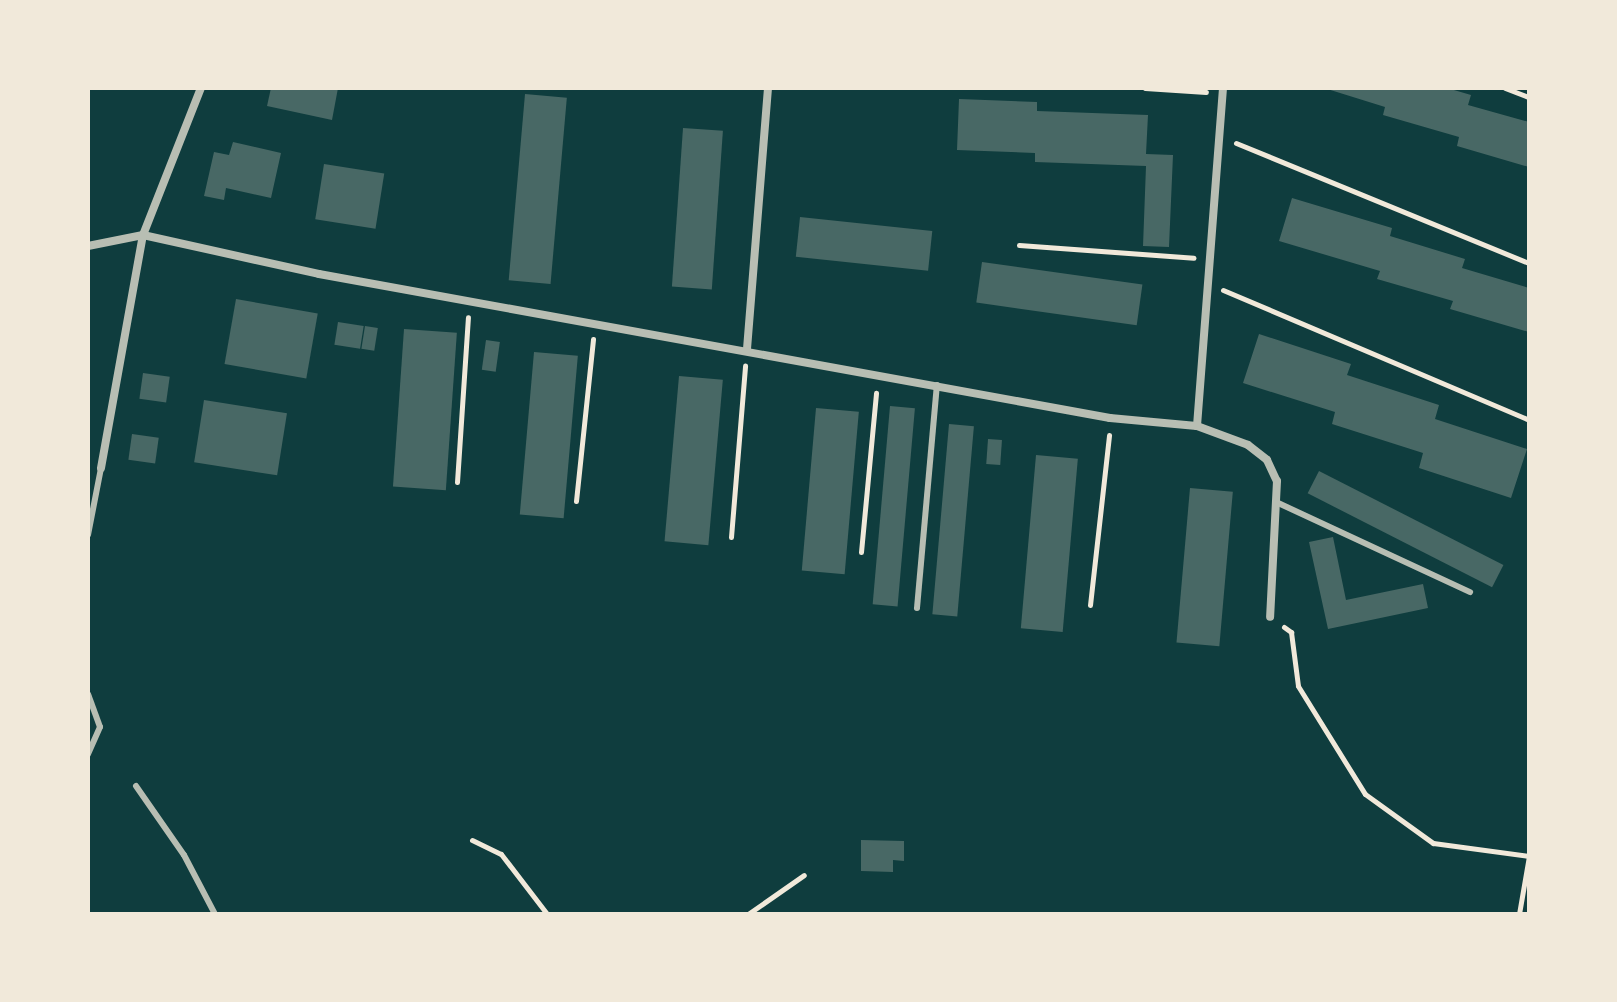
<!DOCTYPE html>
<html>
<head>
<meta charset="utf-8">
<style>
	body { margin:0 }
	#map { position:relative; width:1617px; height:1002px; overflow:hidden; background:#0f3d3e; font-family:Ubuntu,sans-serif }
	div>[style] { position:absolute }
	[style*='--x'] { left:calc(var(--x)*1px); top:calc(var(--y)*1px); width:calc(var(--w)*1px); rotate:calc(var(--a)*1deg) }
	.building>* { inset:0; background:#486865; transform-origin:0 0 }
	.path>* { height:5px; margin:-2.5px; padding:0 2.5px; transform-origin:2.5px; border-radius:2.5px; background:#f1e9da }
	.service>* { height:6px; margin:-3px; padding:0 3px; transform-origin:3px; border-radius:3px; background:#b8beb3 }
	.minor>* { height:8px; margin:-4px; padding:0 4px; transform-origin:4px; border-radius:4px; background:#b8beb3 }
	span { translate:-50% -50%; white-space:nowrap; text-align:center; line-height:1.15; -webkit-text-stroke:8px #f1e9da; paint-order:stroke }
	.frame { position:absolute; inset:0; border:90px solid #f1e9da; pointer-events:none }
</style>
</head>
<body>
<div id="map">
	<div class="building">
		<i style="clip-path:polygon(271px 88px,338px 88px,332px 120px,267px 106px)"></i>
		<i style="clip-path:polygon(1324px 88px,1447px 88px,1471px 95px,1468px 105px,1529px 122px,1529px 167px,1457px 146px,1459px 137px,1383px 115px,1385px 107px)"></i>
		<i style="left:525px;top:94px;width:42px;height:187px;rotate:5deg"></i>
		<i style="clip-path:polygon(959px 99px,1037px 102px,1037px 111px,1148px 115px,1146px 154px,1173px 155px,1169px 247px,1143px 246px,1146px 166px,1035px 162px,1035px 153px,957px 150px)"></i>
		<i style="left:683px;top:128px;width:40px;height:159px;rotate:4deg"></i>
		<i style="clip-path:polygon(233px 142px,281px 153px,271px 198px,226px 188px,224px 200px,204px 196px,214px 152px,229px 155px)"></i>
		<i style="left:324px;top:164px;width:61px;height:56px;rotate:9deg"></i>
		<i style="clip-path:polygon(1292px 198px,1392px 228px,1390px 236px,1465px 259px,1462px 268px,1529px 288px,1529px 332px,1450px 309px,1453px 301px,1377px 279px,1380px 271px,1279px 241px)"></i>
		<i style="left:800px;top:217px;width:133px;height:40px;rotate:6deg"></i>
		<i style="left:982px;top:262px;width:162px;height:41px;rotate:8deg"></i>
		<i style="left:236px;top:299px;width:83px;height:66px;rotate:10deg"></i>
		<i style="left:338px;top:322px;width:26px;height:23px;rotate:9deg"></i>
		<i style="left:365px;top:326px;width:13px;height:23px;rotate:9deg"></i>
		<i style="left:404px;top:329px;width:53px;height:158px;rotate:4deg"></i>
		<i style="clip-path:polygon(1259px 334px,1351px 364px,1347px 375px,1439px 405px,1435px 419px,1527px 449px,1511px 498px,1419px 468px,1423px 453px,1332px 424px,1335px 412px,1243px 383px)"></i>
		<i style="left:486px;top:340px;width:14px;height:30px;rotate:8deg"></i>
		<i style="left:534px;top:352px;width:44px;height:163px;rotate:5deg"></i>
		<i style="left:143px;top:373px;width:27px;height:26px;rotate:8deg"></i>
		<i style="left:679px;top:376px;width:44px;height:166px;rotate:5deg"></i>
		<i style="left:204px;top:400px;width:84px;height:63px;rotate:9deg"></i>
		<i style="left:890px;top:406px;width:25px;height:199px;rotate:5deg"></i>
		<i style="left:816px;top:408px;width:43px;height:163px;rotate:5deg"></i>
		<i style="left:949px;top:424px;width:25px;height:191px;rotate:5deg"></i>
		<i style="left:132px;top:434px;width:27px;height:26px;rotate:8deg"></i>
		<i style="left:988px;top:439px;width:14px;height:25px;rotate:4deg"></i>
		<i style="left:1036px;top:455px;width:42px;height:174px;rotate:5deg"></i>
		<i style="left:1319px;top:471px;width:207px;height:25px;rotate:27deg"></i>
		<i style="left:1190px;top:488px;width:43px;height:155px;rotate:5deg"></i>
		<i style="clip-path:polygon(1333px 537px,1346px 600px,1423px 584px,1428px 608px,1328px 629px,1309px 542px)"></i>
		<i style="clip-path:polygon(861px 840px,904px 841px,904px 861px,893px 860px,893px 872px,861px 871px)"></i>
	</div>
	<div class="path">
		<i style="--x:1145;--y:88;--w:61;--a:3.8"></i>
		<i style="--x:1505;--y:88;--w:26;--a:21"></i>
		<i style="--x:1236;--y:143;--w:317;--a:22.3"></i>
		<i style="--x:1019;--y:245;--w:175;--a:4.2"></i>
		<i style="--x:1223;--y:290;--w:332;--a:23"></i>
		<i style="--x:457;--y:482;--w:165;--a:-86.2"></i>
		<i style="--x:576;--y:501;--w:163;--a:-84"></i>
		<i style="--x:731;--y:537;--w:172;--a:-85.3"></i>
		<i style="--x:861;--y:552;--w:160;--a:-84.6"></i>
		<i style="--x:1090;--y:605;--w:171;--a:-83.6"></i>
		<i style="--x:1284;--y:627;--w:9;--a:36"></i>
		<i style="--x:1291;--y:632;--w:54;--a:82.6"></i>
		<i style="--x:1298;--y:686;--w:127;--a:58.2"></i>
		<i style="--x:1365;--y:794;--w:84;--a:35.8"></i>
		<i style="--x:1433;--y:843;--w:97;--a:7.7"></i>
		<i style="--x:1529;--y:856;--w:59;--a:99.8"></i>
		<i style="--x:472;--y:840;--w:32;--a:26"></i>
		<i style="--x:501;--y:854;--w:76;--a:52.5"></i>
		<i style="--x:748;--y:914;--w:68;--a:-34.9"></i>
	</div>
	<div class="service">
		<i style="--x:1276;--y:502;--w:214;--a:24.9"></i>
		<i style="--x:88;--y:535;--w:68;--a:-79"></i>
		<i style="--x:917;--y:608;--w:224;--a:-84.9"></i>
		<i style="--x:88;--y:694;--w:35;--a:70"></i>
		<i style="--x:100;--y:727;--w:30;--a:114"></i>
		<i style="--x:136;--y:786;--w:84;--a:55.2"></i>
		<i style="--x:184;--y:855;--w:67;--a:62.3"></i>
	</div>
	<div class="minor">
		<i style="--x:88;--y:246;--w:56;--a:-11.3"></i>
		<i style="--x:143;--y:235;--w:180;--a:12.5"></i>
		<i style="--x:319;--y:274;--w:804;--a:10.32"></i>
		<i style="--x:1110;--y:418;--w:87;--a:5.3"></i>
		<i style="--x:1197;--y:426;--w:54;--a:20.4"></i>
		<i style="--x:1248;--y:445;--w:24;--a:38"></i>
		<i style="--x:1267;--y:460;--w:23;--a:65"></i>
		<i style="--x:1277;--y:481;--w:136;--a:92.9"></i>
		<i style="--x:747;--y:349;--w:262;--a:-85.4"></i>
		<i style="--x:1197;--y:426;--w:339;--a:-85.6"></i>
		<i style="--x:101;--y:468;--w:237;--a:-79.8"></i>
		<i style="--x:143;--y:235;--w:158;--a:-68.5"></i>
	</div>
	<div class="frame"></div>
</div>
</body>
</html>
